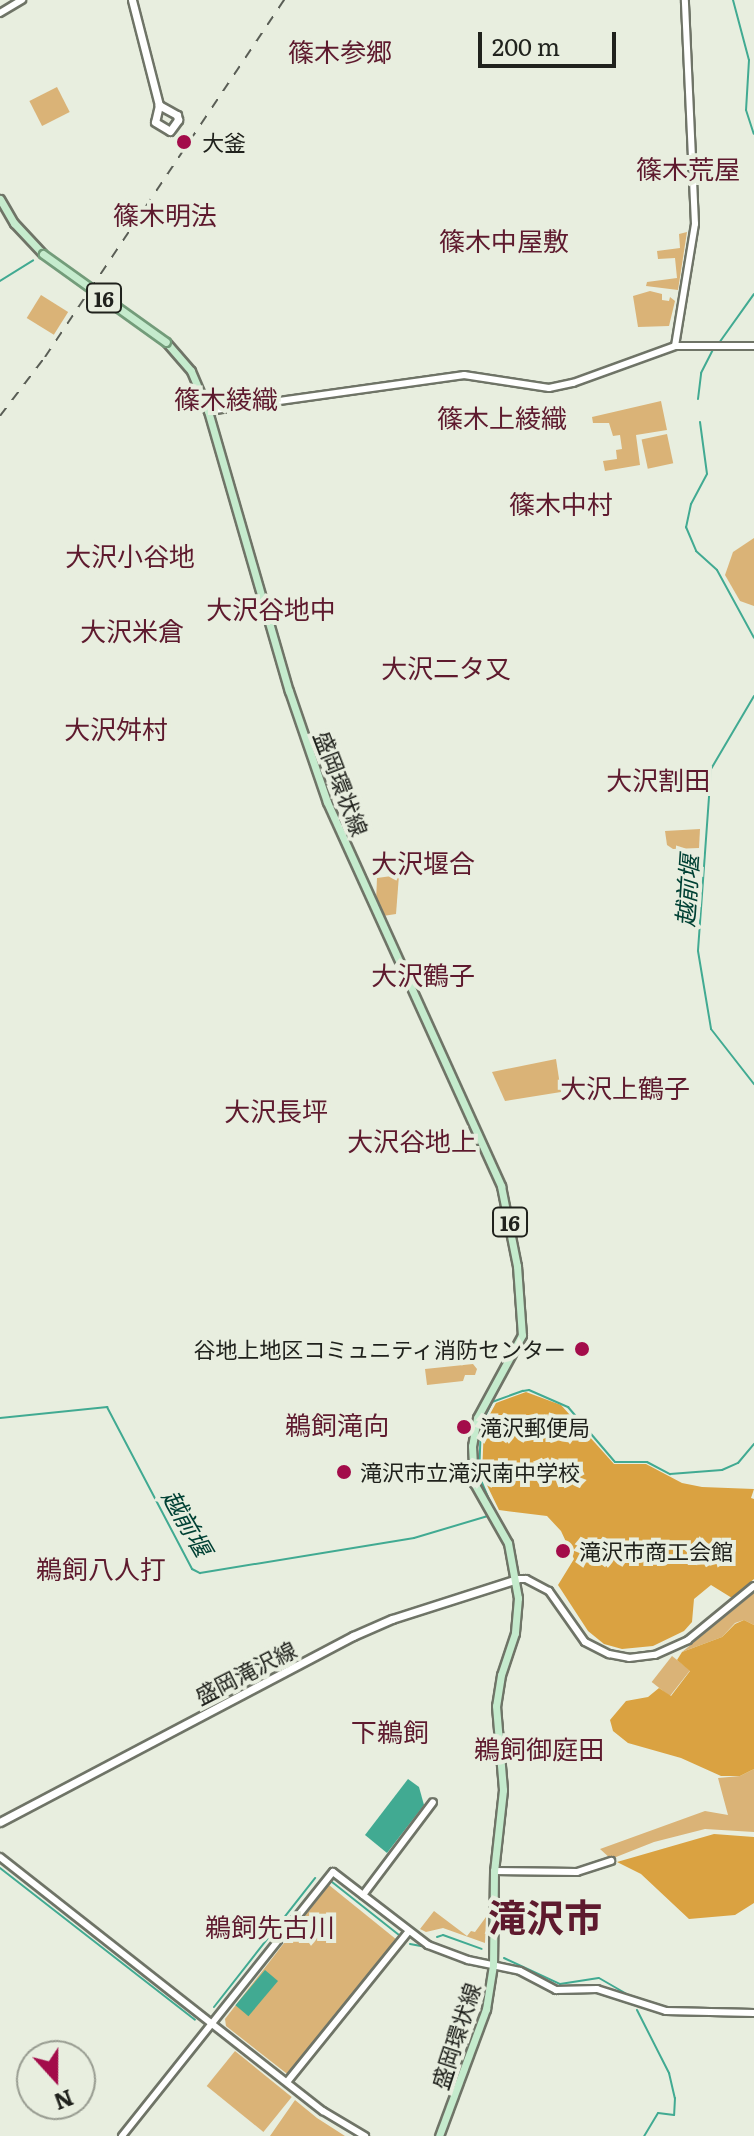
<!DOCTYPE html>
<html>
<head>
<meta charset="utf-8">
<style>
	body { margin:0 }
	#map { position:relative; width:754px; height:2136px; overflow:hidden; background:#e8eedf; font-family:Literata,"Noto Sans JP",serif }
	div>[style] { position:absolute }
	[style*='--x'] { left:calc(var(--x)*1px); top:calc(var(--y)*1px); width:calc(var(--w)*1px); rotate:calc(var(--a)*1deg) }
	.green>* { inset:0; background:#dab377; transform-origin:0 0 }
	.forest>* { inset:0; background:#daa241 }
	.water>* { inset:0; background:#41aa92; transform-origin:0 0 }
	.stream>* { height:2px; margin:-1px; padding:0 1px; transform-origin:1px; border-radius:1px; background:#41aa92 }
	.roads { filter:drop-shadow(2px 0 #6f7467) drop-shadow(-2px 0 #6f7467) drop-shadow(0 2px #6f7467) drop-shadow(0 -2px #6f7467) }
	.tertiary>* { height:6px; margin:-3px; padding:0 3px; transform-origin:3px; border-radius:3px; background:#fff }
	.secondary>* { height:7px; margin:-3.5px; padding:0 3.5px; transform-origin:3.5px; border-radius:3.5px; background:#fff }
	.primary>* { height:7px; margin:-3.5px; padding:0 3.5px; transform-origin:3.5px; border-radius:3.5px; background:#c5ebcd }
	.rail>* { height:2px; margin-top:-1px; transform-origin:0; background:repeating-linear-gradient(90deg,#595d55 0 10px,transparent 0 20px) }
	.bridges { filter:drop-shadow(2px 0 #739c7a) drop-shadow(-2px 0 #739c7a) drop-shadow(0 2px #739c7a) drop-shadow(0 -2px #739c7a) }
	.primary-bridge>* { height:7px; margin:-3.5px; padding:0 3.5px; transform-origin:3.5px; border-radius:3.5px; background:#c5ebcd }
	.dots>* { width:22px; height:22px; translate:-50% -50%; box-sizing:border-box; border:4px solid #e8eedf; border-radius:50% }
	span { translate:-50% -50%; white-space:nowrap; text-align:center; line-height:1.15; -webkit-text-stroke:8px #e8eedf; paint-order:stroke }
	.shield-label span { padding:2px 6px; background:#e8eedf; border:2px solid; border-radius:6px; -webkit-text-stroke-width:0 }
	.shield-label { font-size:20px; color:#20221d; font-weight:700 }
	.poi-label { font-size:22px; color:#20221d }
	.left { translate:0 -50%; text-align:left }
	.right { translate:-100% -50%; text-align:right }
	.street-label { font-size:22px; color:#20221d }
	.water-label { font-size:24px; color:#004134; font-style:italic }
	.quarter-label { font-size:26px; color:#5e1a2e }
	.town-label { font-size:38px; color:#5e1a2e; font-weight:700 }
	.north { position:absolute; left:16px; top:2040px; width:80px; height:80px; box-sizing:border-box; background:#e8eedf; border:2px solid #989c91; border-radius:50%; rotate:159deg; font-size:22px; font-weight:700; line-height:32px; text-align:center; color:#20221d }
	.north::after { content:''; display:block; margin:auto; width:28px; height:36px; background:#a30c4a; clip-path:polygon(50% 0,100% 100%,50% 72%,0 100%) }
	.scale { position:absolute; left:478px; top:32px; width:138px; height:36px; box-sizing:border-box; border:4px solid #20221d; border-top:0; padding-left:10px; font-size:24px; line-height:28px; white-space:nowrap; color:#20221d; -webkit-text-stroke:6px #e8eedf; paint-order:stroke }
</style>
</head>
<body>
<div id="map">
	<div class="green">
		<i style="left:57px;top:87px;width:28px;height:31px;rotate:63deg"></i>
		<i style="clip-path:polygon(687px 232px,678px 290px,646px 286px,647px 282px,677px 278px,675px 258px,658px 259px,657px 251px,680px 248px,679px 234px)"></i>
		<i style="clip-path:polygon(650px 291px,662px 294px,662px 300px,669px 301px,670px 297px,675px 301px,669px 326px,638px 327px,633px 296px)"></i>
		<i style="left:41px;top:295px;width:32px;height:27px;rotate:32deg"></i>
		<i style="clip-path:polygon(661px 401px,667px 430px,636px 435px,640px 465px,605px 471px,603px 461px,617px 459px,616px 450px,622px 449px,620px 435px,613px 436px,609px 423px,593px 423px,592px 417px)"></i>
		<i style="left:667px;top:434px;width:30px;height:26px;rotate:78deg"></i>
		<i style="clip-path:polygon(754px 538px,754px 606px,740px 601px,725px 575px,733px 552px)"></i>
		<i style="clip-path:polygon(700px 829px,699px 848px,673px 849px,667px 845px,665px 831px)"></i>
		<i style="clip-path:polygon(399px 875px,396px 914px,383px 916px,376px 903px,377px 878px)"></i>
		<i style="clip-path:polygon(556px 1059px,561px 1092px,505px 1101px,492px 1072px)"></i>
		<i style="clip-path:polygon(473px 1364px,477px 1369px,475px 1375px,465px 1375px,463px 1381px,427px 1385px,425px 1369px)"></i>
		<i style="clip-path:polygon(754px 1593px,754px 1625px,744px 1620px,735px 1623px,722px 1637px,682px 1652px)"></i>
		<i style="left:672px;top:1656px;width:23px;height:33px;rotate:38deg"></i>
		<i style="clip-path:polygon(754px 1769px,754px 1832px,705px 1829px,654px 1842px,611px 1859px,600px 1849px,705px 1811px,728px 1815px,718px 1778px,740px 1776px)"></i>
		<i style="clip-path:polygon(329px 1885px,397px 1940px,290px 2073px,286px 2073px,226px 2026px,225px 2019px)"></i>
		<i style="clip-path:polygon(434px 1911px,467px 1936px,471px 1931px,475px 1932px,486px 1917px,485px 1943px,443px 1928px,426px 1932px,420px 1929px)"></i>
		<i style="left:235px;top:2051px;width:73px;height:45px;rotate:39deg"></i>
		<i style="clip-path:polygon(295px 2100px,317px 2118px,345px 2136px,270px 2136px)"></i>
	</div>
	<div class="forest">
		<i style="clip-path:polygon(526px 1392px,561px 1405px,614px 1464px,646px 1464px,682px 1483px,702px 1487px,754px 1489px,751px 1498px,754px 1499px,754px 1579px,732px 1598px,711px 1585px,694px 1599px,692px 1622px,684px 1631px,653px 1646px,622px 1649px,604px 1644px,588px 1631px,558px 1585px,574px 1559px,561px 1531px,547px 1516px,499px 1510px,482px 1475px,484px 1425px,496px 1403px)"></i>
		<i style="clip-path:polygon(744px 1620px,754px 1625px,754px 1769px,740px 1776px,721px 1776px,681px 1758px,628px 1743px,613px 1731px,610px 1720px,626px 1701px,648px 1697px,659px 1688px,671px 1696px,690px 1671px,677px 1660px,682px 1652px,722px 1637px,735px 1624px)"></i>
		<i style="clip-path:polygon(714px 1834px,754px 1837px,754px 1903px,735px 1915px,689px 1919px,641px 1874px,617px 1862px)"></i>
	</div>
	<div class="water">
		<i style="clip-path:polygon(408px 1779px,419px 1787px,424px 1805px,387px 1853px,365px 1835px)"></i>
		<i style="left:265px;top:1970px;width:17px;height:46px;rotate:40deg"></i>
	</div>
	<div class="stream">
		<i style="--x:733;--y:0;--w:62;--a:75.1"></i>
		<i style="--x:749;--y:60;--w:50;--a:93.4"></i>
		<i style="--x:746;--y:110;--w:25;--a:72"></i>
		<i style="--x:0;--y:281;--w:39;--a:-32"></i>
		<i style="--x:719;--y:343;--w:60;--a:-54.5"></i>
		<i style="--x:698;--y:399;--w:26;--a:-83"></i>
		<i style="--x:701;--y:373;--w:25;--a:-63"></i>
		<i style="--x:700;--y:422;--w:52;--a:82.3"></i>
		<i style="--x:707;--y:474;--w:34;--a:118"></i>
		<i style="--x:691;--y:504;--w:24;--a:102"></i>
		<i style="--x:686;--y:527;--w:26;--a:67"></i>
		<i style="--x:696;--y:551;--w:28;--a:42"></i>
		<i style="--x:717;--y:570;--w:77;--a:61.4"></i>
		<i style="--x:754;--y:696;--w:85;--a:120.5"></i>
		<i style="--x:711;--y:769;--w:182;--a:94.1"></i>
		<i style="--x:698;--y:951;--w:79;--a:80.5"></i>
		<i style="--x:711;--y:1029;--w:70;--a:52"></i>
		<i style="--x:0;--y:1418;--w:108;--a:-5.9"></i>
		<i style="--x:107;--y:1407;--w:183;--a:62.3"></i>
		<i style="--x:192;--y:1569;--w:9;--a:27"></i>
		<i style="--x:200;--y:1573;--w:217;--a:-9.3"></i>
		<i style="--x:414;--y:1538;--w:77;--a:-16.6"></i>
		<i style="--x:494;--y:1511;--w:38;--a:-113"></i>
		<i style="--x:479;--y:1476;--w:52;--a:-87.8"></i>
		<i style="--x:481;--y:1424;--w:25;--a:-63"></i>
		<i style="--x:492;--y:1402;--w:33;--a:-20"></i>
		<i style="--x:523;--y:1391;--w:6;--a:-9"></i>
		<i style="--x:529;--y:1390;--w:43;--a:23.6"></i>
		<i style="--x:568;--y:1407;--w:72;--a:49.5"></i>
		<i style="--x:615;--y:1462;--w:32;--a:0"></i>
		<i style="--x:647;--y:1462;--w:26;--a:28"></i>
		<i style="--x:670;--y:1474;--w:52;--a:-4.4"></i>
		<i style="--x:722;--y:1470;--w:17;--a:-24"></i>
		<i style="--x:738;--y:1463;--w:25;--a:-50"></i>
		<i style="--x:0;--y:1868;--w:247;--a:37.9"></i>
		<i style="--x:332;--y:1882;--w:85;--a:38.3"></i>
		<i style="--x:437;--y:1937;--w:6;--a:-18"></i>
		<i style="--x:443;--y:1935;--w:41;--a:19.7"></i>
		<i style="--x:410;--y:1944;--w:11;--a:10"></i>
		<i style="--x:504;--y:1958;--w:62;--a:24.9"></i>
		<i style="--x:560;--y:1984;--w:39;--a:-9"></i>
		<i style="--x:599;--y:1978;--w:36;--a:30"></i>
		<i style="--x:214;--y:2007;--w:164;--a:-51.9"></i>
		<i style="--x:637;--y:2010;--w:71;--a:63.1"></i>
		<i style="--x:669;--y:2073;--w:26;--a:77"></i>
		<i style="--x:675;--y:2098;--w:17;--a:93"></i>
		<i style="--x:674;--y:2115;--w:16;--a:-173"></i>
		<i style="--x:658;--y:2113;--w:27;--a:121"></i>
	</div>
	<div class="roads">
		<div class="tertiary">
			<i style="--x:0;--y:13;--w:26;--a:-31"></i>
			<i style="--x:675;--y:346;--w:124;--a:-80.7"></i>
			<i style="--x:695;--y:224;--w:224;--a:-92.6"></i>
			<i style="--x:208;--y:411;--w:259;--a:-8"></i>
			<i style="--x:464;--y:375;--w:86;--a:8.7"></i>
			<i style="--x:549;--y:388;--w:25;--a:-12"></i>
			<i style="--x:573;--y:383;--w:109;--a:-19.9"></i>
			<i style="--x:675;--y:346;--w:79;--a:0"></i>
			<i style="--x:517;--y:1579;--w:9;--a:0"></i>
			<i style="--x:526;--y:1579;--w:26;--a:28"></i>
			<i style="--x:549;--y:1591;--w:62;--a:54.8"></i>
			<i style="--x:585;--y:1642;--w:27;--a:27"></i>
			<i style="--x:609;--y:1654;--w:20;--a:11"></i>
			<i style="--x:629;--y:1658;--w:26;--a:-7"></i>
			<i style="--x:655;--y:1655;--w:36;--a:-24"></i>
			<i style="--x:688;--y:1640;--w:85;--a:-39.3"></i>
			<i style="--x:0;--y:1857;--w:411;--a:38.2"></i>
			<i style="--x:323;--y:2111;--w:49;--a:30.8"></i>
			<i style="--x:494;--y:1871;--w:83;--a:0.7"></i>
			<i style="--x:577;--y:1872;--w:36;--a:-18"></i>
			<i style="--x:363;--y:1895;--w:116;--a:-53"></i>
			<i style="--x:287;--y:2082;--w:194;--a:-51.1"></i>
			<i style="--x:122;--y:2136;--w:338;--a:-51.4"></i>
			<i style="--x:333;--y:1872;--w:120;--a:37.5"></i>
			<i style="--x:428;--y:1945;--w:43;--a:20.6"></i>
			<i style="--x:468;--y:1960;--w:53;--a:11.9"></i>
			<i style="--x:520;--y:1971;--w:41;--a:27.8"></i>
			<i style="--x:556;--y:1990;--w:41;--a:-1.4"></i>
			<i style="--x:597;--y:1989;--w:72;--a:17.7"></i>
			<i style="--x:666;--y:2011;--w:88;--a:1.3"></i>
		</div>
		<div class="secondary">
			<i style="--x:132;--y:0;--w:108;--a:75.6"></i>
			<i style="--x:159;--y:105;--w:17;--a:103"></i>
			<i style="--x:155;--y:122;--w:17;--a:31"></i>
			<i style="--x:170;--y:131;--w:14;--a:-54"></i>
			<i style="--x:178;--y:120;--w:5;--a:-101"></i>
			<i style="--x:177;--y:115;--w:21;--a:-151"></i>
			<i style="--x:0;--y:1822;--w:399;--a:-27.8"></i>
			<i style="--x:353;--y:1636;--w:43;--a:-23.6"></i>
			<i style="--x:392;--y:1619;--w:131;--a:-17.7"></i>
		</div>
		<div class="primary">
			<i style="--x:0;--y:199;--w:28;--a:60"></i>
			<i style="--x:14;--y:223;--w:42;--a:46.9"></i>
			<i style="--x:166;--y:342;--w:38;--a:49"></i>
			<i style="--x:191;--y:371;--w:43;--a:67"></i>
			<i style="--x:208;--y:411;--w:291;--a:73.9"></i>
			<i style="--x:289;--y:691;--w:117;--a:71.1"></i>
			<i style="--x:327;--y:802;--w:422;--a:65.6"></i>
			<i style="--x:501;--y:1186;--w:82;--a:78.7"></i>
			<i style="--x:517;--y:1266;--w:69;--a:85.9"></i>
			<i style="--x:522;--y:1335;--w:94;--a:118.5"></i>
			<i style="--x:477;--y:1418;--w:28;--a:100"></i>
			<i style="--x:472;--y:1446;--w:37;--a:87"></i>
			<i style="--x:474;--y:1483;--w:69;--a:60.5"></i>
			<i style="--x:508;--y:1543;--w:56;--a:79.7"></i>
			<i style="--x:518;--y:1598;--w:35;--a:95"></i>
			<i style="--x:515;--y:1633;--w:44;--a:108.4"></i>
			<i style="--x:501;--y:1675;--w:31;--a:99"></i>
			<i style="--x:496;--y:1706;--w:84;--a:85.2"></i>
			<i style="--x:503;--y:1790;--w:81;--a:96.3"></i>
			<i style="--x:494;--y:1871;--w:94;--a:90.6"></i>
			<i style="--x:493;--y:1965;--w:45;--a:99"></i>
			<i style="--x:486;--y:2009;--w:135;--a:110.3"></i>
		</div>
	</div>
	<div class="rail">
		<i style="--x:0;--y:416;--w:74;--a:-52.7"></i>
		<i style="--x:45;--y:357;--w:430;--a:-56.2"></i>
	</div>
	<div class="bridges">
		<div class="primary-bridge">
			<i style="--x:43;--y:254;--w:151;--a:35.6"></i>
		</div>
	</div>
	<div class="dots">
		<i style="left:184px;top:142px;background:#a30c4a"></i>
		<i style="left:582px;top:1349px;background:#a30c4a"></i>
		<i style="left:464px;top:1427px;background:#a30c4a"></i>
		<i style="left:344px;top:1472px;background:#a30c4a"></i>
		<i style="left:563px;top:1551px;background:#a30c4a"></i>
	</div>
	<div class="shield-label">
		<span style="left:104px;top:298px">16</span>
		<span style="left:510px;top:1222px">16</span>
	</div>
	<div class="poi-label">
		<span class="left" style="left:202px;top:142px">大釜</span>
		<span class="right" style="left:566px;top:1349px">谷地上地区コミュニティ消防センター</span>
		<span class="left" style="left:480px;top:1427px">滝沢郵便局</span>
		<span class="left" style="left:360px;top:1472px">滝沢市立滝沢南中学校</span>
		<span class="left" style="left:579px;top:1551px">滝沢市商工会館</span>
	</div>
	<div class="street-label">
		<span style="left:342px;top:783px;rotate:69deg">盛岡環状線</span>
		<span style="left:245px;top:1672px;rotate:-27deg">盛岡滝沢線</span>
		<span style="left:455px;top:2036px;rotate:-72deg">盛岡環状線</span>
	</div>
	<div class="water-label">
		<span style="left:686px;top:891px;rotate:-86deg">越前堰</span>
		<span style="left:188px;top:1522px;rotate:60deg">越前堰</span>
	</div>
	<div class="quarter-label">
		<span style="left:340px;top:51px">篠木参郷</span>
		<span style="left:688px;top:168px">篠木荒屋</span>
		<span style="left:165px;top:214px">篠木明法</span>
		<span style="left:504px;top:240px">篠木中屋敷</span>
		<span style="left:226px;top:398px">篠木綾織</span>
		<span style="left:502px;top:417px">篠木上綾織</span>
		<span style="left:561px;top:503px">篠木中村</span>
		<span style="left:130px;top:555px">大沢小谷地</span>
		<span style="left:271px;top:608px">大沢谷地中</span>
		<span style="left:132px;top:630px">大沢米倉</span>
		<span style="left:446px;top:667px">大沢二タ又</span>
		<span style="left:116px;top:728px">大沢舛村</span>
		<span style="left:658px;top:779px">大沢割田</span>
		<span style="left:423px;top:862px">大沢堰合</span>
		<span style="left:423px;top:974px">大沢鶴子</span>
		<span style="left:625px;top:1087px">大沢上鶴子</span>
		<span style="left:276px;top:1110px">大沢長坪</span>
		<span style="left:412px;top:1140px">大沢谷地上</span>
		<span style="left:337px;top:1424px">鵜飼滝向</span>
		<span style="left:101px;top:1568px">鵜飼八人打</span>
		<span style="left:390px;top:1731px">下鵜飼</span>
		<span style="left:539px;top:1748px">鵜飼御庭田</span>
		<span style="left:270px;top:1926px">鵜飼先古川</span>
	</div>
	<div class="town-label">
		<span style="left:545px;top:1916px">滝沢市</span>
	</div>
	<div class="north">N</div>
	<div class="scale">200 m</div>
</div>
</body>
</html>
